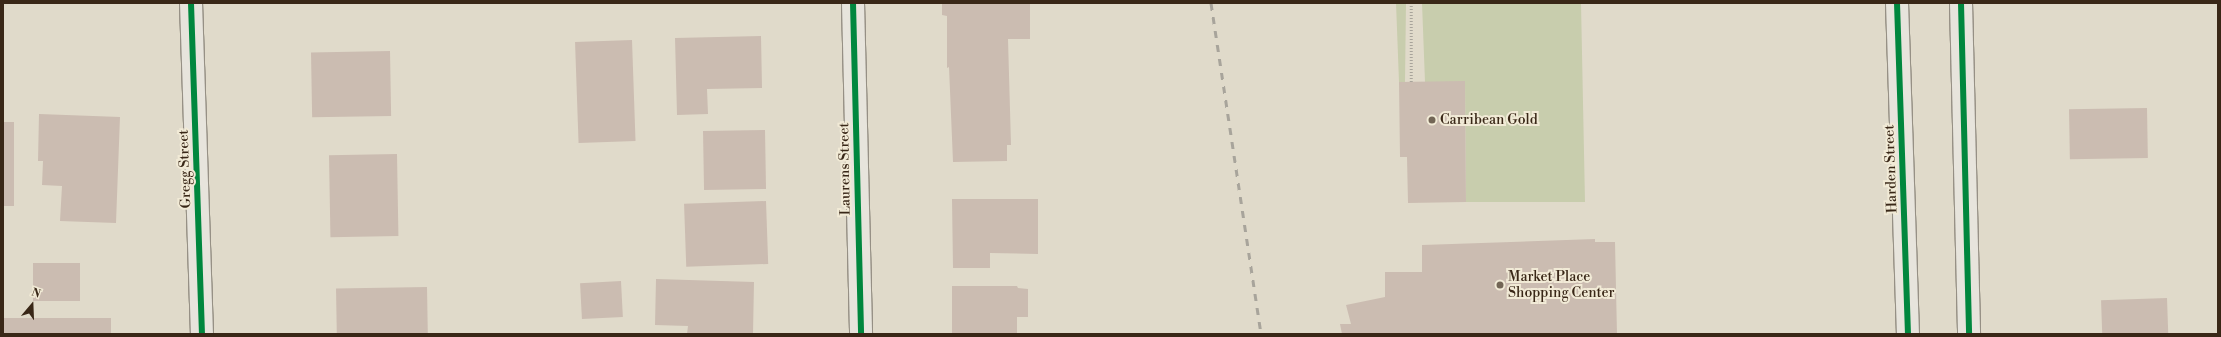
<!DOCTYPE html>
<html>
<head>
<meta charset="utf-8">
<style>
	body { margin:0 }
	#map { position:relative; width:2221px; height:337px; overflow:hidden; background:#e0daca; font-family:"Libre Bodoni",serif }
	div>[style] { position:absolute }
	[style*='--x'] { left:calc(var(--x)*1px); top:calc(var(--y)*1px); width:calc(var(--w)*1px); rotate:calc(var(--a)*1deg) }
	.green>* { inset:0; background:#c8cdad }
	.building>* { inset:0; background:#cbbcb1; transform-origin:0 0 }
	.path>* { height:2.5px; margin-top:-1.25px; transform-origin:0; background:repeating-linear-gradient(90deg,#a8a49b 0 1px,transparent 0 3px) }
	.roads { filter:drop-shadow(1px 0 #969085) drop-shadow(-1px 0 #969085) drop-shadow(0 1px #969085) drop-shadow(0 -1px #969085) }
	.street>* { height:22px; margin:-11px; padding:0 11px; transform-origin:11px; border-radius:11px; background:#e7e4dc }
	.secondary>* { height:22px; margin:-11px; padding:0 11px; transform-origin:11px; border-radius:11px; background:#e7e4dc }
	.rail>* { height:3px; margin-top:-1.5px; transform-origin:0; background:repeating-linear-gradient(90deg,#a8a49b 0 7px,transparent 0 14px) }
	.cycleway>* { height:6px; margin:-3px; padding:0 3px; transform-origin:3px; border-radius:3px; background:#00873e }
	.dots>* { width:11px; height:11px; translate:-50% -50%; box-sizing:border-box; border:2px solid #f1ead6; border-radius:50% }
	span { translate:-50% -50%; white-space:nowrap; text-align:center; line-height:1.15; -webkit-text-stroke:4px #f1ead6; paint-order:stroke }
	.poi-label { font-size:14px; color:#392717 }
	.left { translate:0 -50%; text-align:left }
	.street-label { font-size:14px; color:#392717 }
	.frame { position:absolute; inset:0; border:4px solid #392717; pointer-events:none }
	.north { position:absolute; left:12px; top:285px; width:40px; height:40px; -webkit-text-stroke:3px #f1ead6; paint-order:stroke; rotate:19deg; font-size:11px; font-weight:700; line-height:16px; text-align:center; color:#392717 }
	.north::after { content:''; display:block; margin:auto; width:14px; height:18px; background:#392717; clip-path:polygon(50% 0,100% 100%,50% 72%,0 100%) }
</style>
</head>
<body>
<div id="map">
	<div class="green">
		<i style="clip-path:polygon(1396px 3px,1406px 3px,1405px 82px,1399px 82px)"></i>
		<i style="clip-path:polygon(1422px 3px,1581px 3px,1585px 202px,1466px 202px,1465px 82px,1425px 82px)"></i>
	</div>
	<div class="building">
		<i style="clip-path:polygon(942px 3px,1030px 3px,1030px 39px,1008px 39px,1011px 145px,1007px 145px,1007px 161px,953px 162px,949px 67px,947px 68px,947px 16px,942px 15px)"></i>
		<i style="clip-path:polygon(761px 36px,762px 88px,707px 89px,708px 114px,677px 115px,675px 38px)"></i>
		<i style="left:632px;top:40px;width:101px;height:57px;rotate:88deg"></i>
		<i style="left:390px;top:51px;width:65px;height:79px;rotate:89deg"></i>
		<i style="clip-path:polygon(1465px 81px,1466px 202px,1408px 203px,1407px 157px,1400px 157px,1399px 82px)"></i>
		<i style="left:2147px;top:108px;width:50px;height:78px;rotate:89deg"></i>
		<i style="clip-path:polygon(39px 114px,120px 117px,116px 223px,60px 221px,62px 186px,42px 185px,43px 161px,38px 161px)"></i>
		<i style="left:3px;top:122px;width:11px;height:84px"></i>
		<i style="left:765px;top:130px;width:59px;height:62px;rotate:89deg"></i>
		<i style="left:397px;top:154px;width:82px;height:68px;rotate:89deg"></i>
		<i style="clip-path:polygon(952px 199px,1038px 199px,1038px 254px,990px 253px,990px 268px,953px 268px)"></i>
		<i style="left:766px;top:201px;width:63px;height:82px;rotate:88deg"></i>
		<i style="clip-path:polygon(1595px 239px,1595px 242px,1615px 242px,1617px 334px,1342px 334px,1340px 324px,1351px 324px,1346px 305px,1385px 297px,1385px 272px,1422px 272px,1422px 245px)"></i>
		<i style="left:33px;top:263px;width:47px;height:38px"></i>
		<i style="clip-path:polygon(656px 279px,754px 282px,753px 334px,687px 334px,688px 326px,655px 325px)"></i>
		<i style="left:621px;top:281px;width:36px;height:41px;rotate:87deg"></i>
		<i style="clip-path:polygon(952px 286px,1017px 286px,1018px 288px,1028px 289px,1028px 317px,1017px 317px,1017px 334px,952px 334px)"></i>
		<i style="left:427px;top:287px;width:47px;height:91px;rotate:89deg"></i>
		<i style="left:2167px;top:298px;width:36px;height:66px;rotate:88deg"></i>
		<i style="left:3px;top:318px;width:108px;height:16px"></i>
	</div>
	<div class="path">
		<i style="--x:1411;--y:82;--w:79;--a:-90"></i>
	</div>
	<div class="roads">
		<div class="street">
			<i style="--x:853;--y:3;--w:331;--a:88.6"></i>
		</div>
		<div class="secondary">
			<i style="--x:191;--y:3;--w:331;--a:88.1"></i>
			<i style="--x:1897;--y:3;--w:331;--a:88.1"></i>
			<i style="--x:1961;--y:3;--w:331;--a:88.6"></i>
		</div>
	</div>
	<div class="rail">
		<i style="--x:1211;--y:3;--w:335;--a:81.4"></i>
	</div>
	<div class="cycleway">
		<i style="--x:191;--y:3;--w:331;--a:88.1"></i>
		<i style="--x:853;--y:3;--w:331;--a:88.6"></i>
		<i style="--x:1897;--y:3;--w:331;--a:88.1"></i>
		<i style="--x:1961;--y:3;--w:331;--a:88.6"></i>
	</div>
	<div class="dots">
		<i style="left:1432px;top:120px;background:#736656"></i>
		<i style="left:1500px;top:285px;background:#736656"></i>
	</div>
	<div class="poi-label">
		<span class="left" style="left:1440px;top:120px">Carribean Gold</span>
		<span class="left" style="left:1508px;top:285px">Market Place<br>Shopping Center</span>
	</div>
	<div class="street-label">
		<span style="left:185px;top:169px;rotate:-92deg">Gregg Street</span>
		<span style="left:845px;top:169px;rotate:-91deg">Laurens Street</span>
		<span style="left:1891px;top:169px;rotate:-92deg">Harden Street</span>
	</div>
	<div class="frame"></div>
	<div class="north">N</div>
</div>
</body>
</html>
